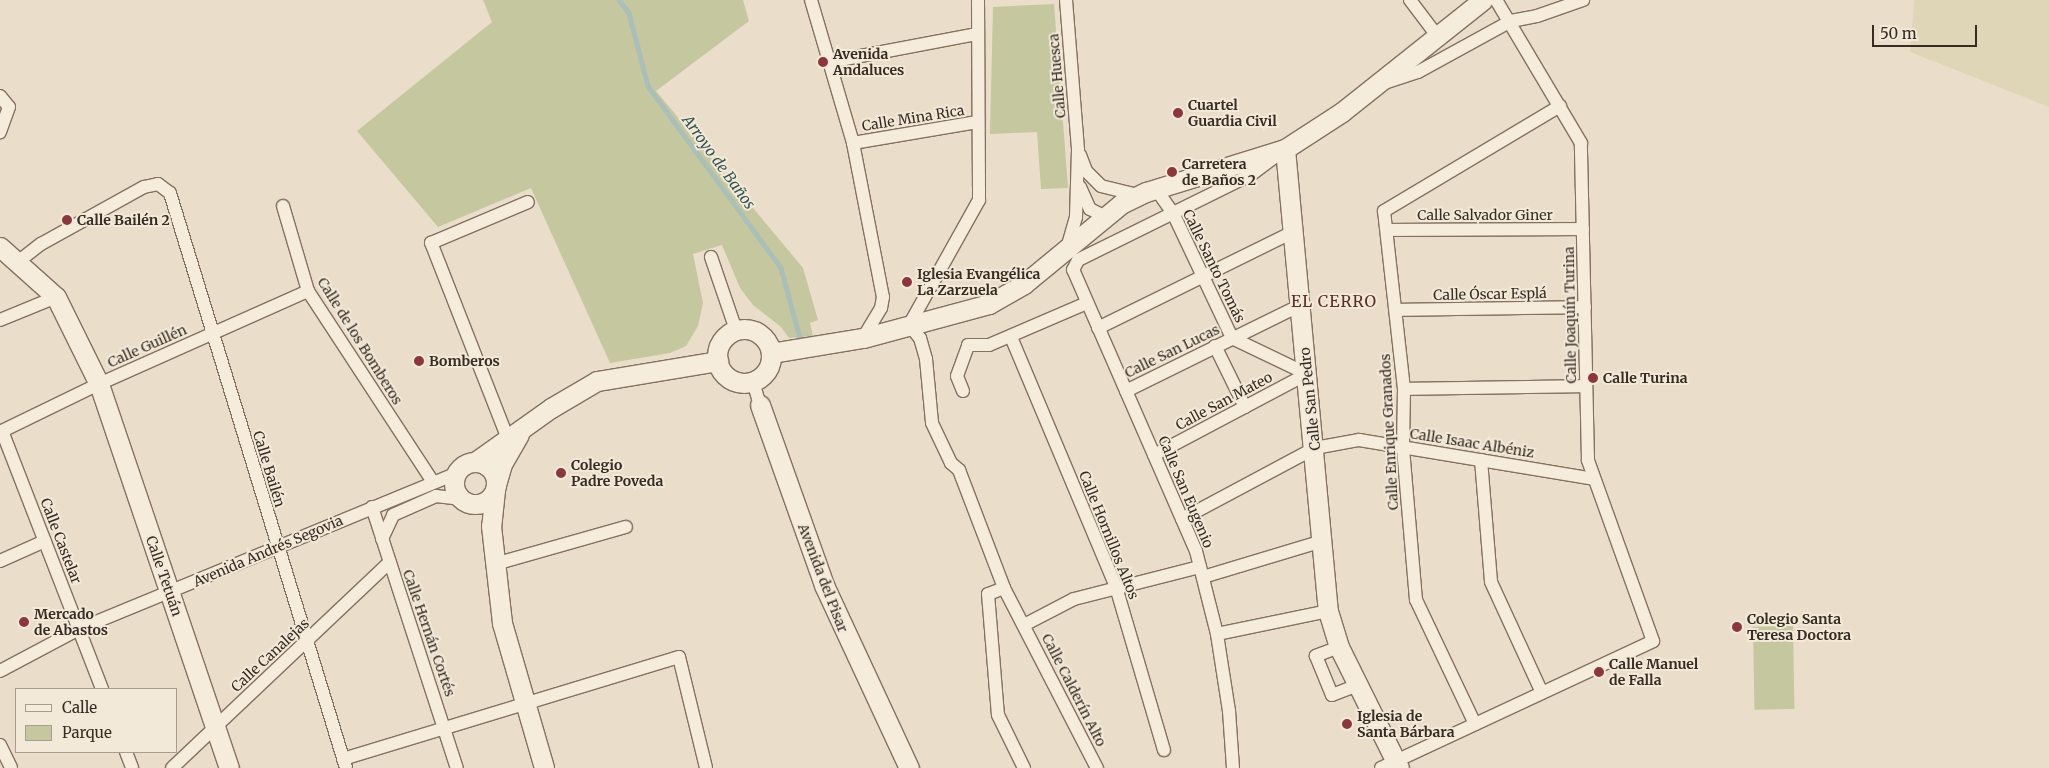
<!DOCTYPE html>
<html>
<head>
<meta charset="utf-8">
<style>
	body { margin:0 }
	#map { position:relative; width:2049px; height:768px; overflow:hidden; background:#eadeca; font-family:Merriweather,serif }
	div>[style] { position:absolute }
	[style*='--x'] { left:calc(var(--x)*1px); top:calc(var(--y)*1px); width:calc(var(--w)*1px); rotate:calc(var(--a)*1deg) }
	.farmland>* { inset:0; background:#dfd6b8 }
	.green>* { inset:0; background:#c5c79f; transform-origin:0 0 }
	.stream>* { height:4.5px; margin:-2.25px; padding:0 2.25px; transform-origin:2.25px; border-radius:2.25px; background:#aabfb7 }
	.roads { filter:drop-shadow(1px 0 #847160) drop-shadow(-1px 0 #847160) drop-shadow(0 1px #847160) drop-shadow(0 -1px #847160) }
	.street>* { height:12px; margin:-6px; padding:0 6px; transform-origin:6px; border-radius:6px; background:#f5ecdc }
	.secondary>* { height:19px; margin:-9.5px; padding:0 9.5px; transform-origin:9.5px; border-radius:9.5px; background:#f5ecdc }
	.secondary>.ring { margin:-9.5px; padding:0; box-sizing:content-box; background:none; border:19px solid #f5ecdc; border-radius:50% }
	.dots>* { width:14px; height:14px; translate:-50% -50%; box-sizing:border-box; border:2px solid #f2e9d9; border-radius:50% }
	span { translate:-50% -50%; white-space:nowrap; text-align:center; line-height:1.15; -webkit-text-stroke:4px #f2e9d9; paint-order:stroke }
	.poi-label { font-size:14px; color:#372b22; font-weight:700 }
	.left { translate:0 -50%; text-align:left }
	.street-label { font-size:14px; color:#372b22 }
	.water-label { font-size:15px; color:#335550; font-style:italic }
	.quarter-label { font-size:16px; color:#5e2f26; letter-spacing:1px }
	.legend { position:absolute; left:15px; top:688px; width:162px; height:65px; box-sizing:border-box; background:#f2e9d9; border:1px solid #a79d90; margin:0; padding:6px 9px; list-style:none; font-size:15px; color:#372b22 }
	.legend li { display:flex; align-items:center; gap:10px; height:25px }
	.legend b { width:25px; border:1px solid #a79d90 }
	.scale { position:absolute; left:1872px; top:25px; width:105px; height:22px; box-sizing:border-box; border:2px solid #372b22; border-top:0; padding-left:6px; font-size:15px; line-height:18px; white-space:nowrap; color:#372b22; -webkit-text-stroke:4px #f2e9d9; paint-order:stroke }
</style>
</head>
<body>
<div id="map">
	<div class="farmland">
		<i style="clip-path:polygon(1914px 0,2049px 0,2049px 107px,1910px 52px)"></i>
	</div>
	<div class="green">
		<i style="clip-path:polygon(483px 0,743px 0,749px 21px,656px 91px,803px 268px,818px 320px,810px 323px,813px 336px,789px 338px,781px 327px,753px 305px,740px 288px,722px 245px,693px 254px,703px 303px,698px 326px,686px 346px,670px 353px,610px 363px,531px 188px,438px 227px,357px 131px,492px 22px)"></i>
		<i style="clip-path:polygon(1054px 4px,1068px 188px,1041px 189px,1037px 132px,990px 134px,993px 7px)"></i>
		<i style="left:1793px;top:626px;width:83px;height:40px;rotate:89deg"></i>
	</div>
	<div class="stream">
		<i style="--x:619;--y:0;--w:16;--a:52"></i>
		<i style="--x:629;--y:13;--w:75;--a:75.4"></i>
		<i style="--x:648;--y:86;--w:225;--a:53.8"></i>
		<i style="--x:781;--y:268;--w:73;--a:74.8"></i>
	</div>
	<div class="roads">
		<div class="street">
			<i style="--x:811;--y:0;--w:149;--a:73.6"></i>
			<i style="--x:853;--y:143;--w:157;--a:79"></i>
			<i style="--x:883;--y:297;--w:11;--a:100"></i>
			<i style="--x:881;--y:308;--w:35;--a:121"></i>
			<i style="--x:978;--y:0;--w:200;--a:89.7"></i>
			<i style="--x:979;--y:200;--w:143;--a:119.2"></i>
			<i style="--x:909;--y:325;--w:17;--a:50"></i>
			<i style="--x:920;--y:338;--w:22;--a:74"></i>
			<i style="--x:926;--y:359;--w:64;--a:84.6"></i>
			<i style="--x:932;--y:423;--w:44;--a:64.6"></i>
			<i style="--x:951;--y:463;--w:11;--a:41"></i>
			<i style="--x:959;--y:470;--w:126;--a:69.1"></i>
			<i style="--x:1004;--y:588;--w:203;--a:62.7"></i>
			<i style="--x:1066;--y:0;--w:150;--a:85.4"></i>
			<i style="--x:1078;--y:150;--w:67;--a:91.7"></i>
			<i style="--x:1076;--y:217;--w:29;--a:106"></i>
			<i style="--x:1410;--y:0;--w:46;--a:52.9"></i>
			<i style="--x:829;--y:62;--w:151;--a:-10.7"></i>
			<i style="--x:1384;--y:83;--w:36;--a:-18"></i>
			<i style="--x:1418;--y:72;--w:106;--a:-28.7"></i>
			<i style="--x:1511;--y:21;--w:26;--a:-11"></i>
			<i style="--x:1537;--y:16;--w:49;--a:-19.2"></i>
			<i style="--x:0;--y:96;--w:14;--a:51"></i>
			<i style="--x:9;--y:107;--w:27;--a:110"></i>
			<i style="--x:853;--y:143;--w:126;--a:-9.6"></i>
			<i style="--x:1080;--y:155;--w:17;--a:69"></i>
			<i style="--x:1086;--y:171;--w:21;--a:45"></i>
			<i style="--x:1101;--y:186;--w:38;--a:14"></i>
			<i style="--x:1080;--y:187;--w:24;--a:66"></i>
			<i style="--x:1090;--y:209;--w:18;--a:27"></i>
			<i style="--x:1156;--y:189;--w:29;--a:55"></i>
			<i style="--x:1173;--y:213;--w:138;--a:64.7"></i>
			<i style="--x:1232;--y:338;--w:83;--a:25.6"></i>
			<i style="--x:283;--y:206;--w:89;--a:73.6"></i>
			<i style="--x:308;--y:291;--w:228;--a:56.8"></i>
			<i style="--x:1387;--y:230;--w:196;--a:-0.3"></i>
			<i style="--x:711;--y:257;--w:77;--a:71.1"></i>
			<i style="--x:19;--y:261;--w:28;--a:-38"></i>
			<i style="--x:41;--y:244;--w:118;--a:-29"></i>
			<i style="--x:144;--y:187;--w:14;--a:-12"></i>
			<i style="--x:158;--y:184;--w:15;--a:37"></i>
			<i style="--x:170;--y:193;--w:601;--a:72.98"></i>
			<i style="--x:1396;--y:310;--w:189;--a:-0.9"></i>
			<i style="--x:0;--y:320;--w:61;--a:-22.3"></i>
			<i style="--x:1098;--y:328;--w:217;--a:-26.2"></i>
			<i style="--x:1011;--y:337;--w:271;--a:67.2"></i>
			<i style="--x:1116;--y:587;--w:170;--a:73.6"></i>
			<i style="--x:1215;--y:346;--w:68;--a:63.8"></i>
			<i style="--x:753;--y:382;--w:24;--a:73"></i>
			<i style="--x:1404;--y:389;--w:182;--a:-0.9"></i>
			<i style="--x:963;--y:391;--w:16;--a:-112"></i>
			<i style="--x:957;--y:376;--w:33;--a:-70"></i>
			<i style="--x:968;--y:345;--w:21;--a:0"></i>
			<i style="--x:989;--y:345;--w:107;--a:-23.2"></i>
			<i style="--x:1126;--y:391;--w:195;--a:-26.2"></i>
			<i style="--x:2;--y:431;--w:277;--a:68.8"></i>
			<i style="--x:0;--y:432;--w:110;--a:-25.9"></i>
			<i style="--x:99;--y:384;--w:229;--a:-24"></i>
			<i style="--x:508;--y:439;--w:211;--a:-111.4"></i>
			<i style="--x:431;--y:243;--w:105;--a:-22.9"></i>
			<i style="--x:1154;--y:455;--w:173;--a:-27.9"></i>
			<i style="--x:1481;--y:460;--w:122;--a:85.3"></i>
			<i style="--x:1491;--y:582;--w:122;--a:65.3"></i>
			<i style="--x:372;--y:507;--w:274;--a:72"></i>
			<i style="--x:1182;--y:519;--w:151;--a:-28.1"></i>
			<i style="--x:1315;--y:448;--w:45;--a:-10.3"></i>
			<i style="--x:1359;--y:440;--w:238;--a:9.4"></i>
			<i style="--x:382;--y:539;--w:26;--a:-65"></i>
			<i style="--x:393;--y:515;--w:47;--a:-23.8"></i>
			<i style="--x:436;--y:496;--w:26;--a:7"></i>
			<i style="--x:0;--y:561;--w:49;--a:-24"></i>
			<i style="--x:495;--y:564;--w:136;--a:-15.8"></i>
			<i style="--x:1203;--y:577;--w:124;--a:-16.8"></i>
			<i style="--x:1004;--y:588;--w:17;--a:159"></i>
			<i style="--x:988;--y:594;--w:121;--a:85.3"></i>
			<i style="--x:998;--y:715;--w:59;--a:63.9"></i>
			<i style="--x:1024;--y:625;--w:56;--a:-27.5"></i>
			<i style="--x:1074;--y:599;--w:130;--a:-14.3"></i>
			<i style="--x:1217;--y:634;--w:113;--a:-11.7"></i>
			<i style="--x:1339;--y:647;--w:25;--a:159"></i>
			<i style="--x:1316;--y:656;--w:42;--a:67.7"></i>
			<i style="--x:1332;--y:695;--w:28;--a:-21"></i>
			<i style="--x:0;--y:671;--w:89;--a:-28"></i>
			<i style="--x:79;--y:629;--w:409;--a:-22.4"></i>
			<i style="--x:1475;--y:724;--w:137;--a:-115.4"></i>
			<i style="--x:1416;--y:600;--w:154;--a:-94.9"></i>
			<i style="--x:1403;--y:447;--w:58;--a:-89"></i>
			<i style="--x:1404;--y:389;--w:179;--a:-96.4"></i>
			<i style="--x:1384;--y:211;--w:205;--a:-30.8"></i>
			<i style="--x:0;--y:745;--w:25;--a:64"></i>
			<i style="--x:126;--y:752;--w:17;--a:69"></i>
			<i style="--x:343;--y:759;--w:351;--a:-16.9"></i>
			<i style="--x:679;--y:657;--w:114;--a:76.3"></i>
			<i style="--x:172;--y:768;--w:299;--a:-43.4"></i>
			<i style="--x:1233;--y:768;--w:57;--a:-94"></i>
			<i style="--x:1229;--y:711;--w:78;--a:-98.9"></i>
			<i style="--x:1217;--y:634;--w:86;--a:-104.2"></i>
			<i style="--x:1196;--y:551;--w:307;--a:-113.6"></i>
			<i style="--x:1073;--y:270;--w:11;--a:-63"></i>
			<i style="--x:1078;--y:260;--w:194;--a:-26.3"></i>
			<i style="--x:1252;--y:174;--w:30;--a:-37"></i>
			<i style="--x:1381;--y:768;--w:300;--a:-25"></i>
			<i style="--x:1653;--y:641;--w:192;--a:-109.8"></i>
			<i style="--x:1588;--y:460;--w:317;--a:-91.3"></i>
			<i style="--x:1581;--y:143;--w:166;--a:-120.7"></i>
		</div>
		<div class="secondary">
			<i style="--x:1285;--y:149;--w:464;--a:84.7"></i>
			<i style="--x:1328;--y:611;--w:38;--a:73"></i>
			<i style="--x:1339;--y:647;--w:135;--a:63.6"></i>
			<i style="--x:0;--y:247;--w:75;--a:41.8"></i>
			<i style="--x:56;--y:297;--w:97;--a:63.7"></i>
			<i style="--x:99;--y:384;--w:405;--a:71.3"></i>
			<i class="ring" style="left:717px;top:329px;width:35px;height:35px"></i>
			<i style="--x:771;--y:353;--w:93;--a:-9.3"></i>
			<i style="--x:863;--y:338;--w:131;--a:-15.1"></i>
			<i style="--x:989;--y:304;--w:40;--a:-29.7"></i>
			<i style="--x:1024;--y:284;--w:126;--a:-39.5"></i>
			<i style="--x:1121;--y:204;--w:28;--a:-26"></i>
			<i style="--x:1146;--y:192;--w:145;--a:-17.2"></i>
			<i style="--x:1285;--y:149;--w:68;--a:-33"></i>
			<i style="--x:1342;--y:112;--w:180;--a:-38.5"></i>
			<i style="--x:760;--y:405;--w:191;--a:70.4"></i>
			<i style="--x:824;--y:585;--w:202;--a:65.1"></i>
			<i style="--x:475;--y:462;--w:93;--a:-35.4"></i>
			<i style="--x:551;--y:408;--w:53;--a:-30.4"></i>
			<i style="--x:597;--y:381;--w:123;--a:-9.4"></i>
			<i class="ring" style="left:454px;top:462px;width:23px;height:23px"></i>
			<i style="--x:496;--y:485;--w:22;--a:-74"></i>
			<i style="--x:502;--y:464;--w:34;--a:-60"></i>
			<i style="--x:495;--y:490;--w:36;--a:96"></i>
			<i style="--x:491;--y:526;--w:98;--a:83.5"></i>
			<i style="--x:502;--y:623;--w:151;--a:73.8"></i>
		</div>
	</div>
	<div class="dots">
		<i style="left:823px;top:62px;background:#8c373d"></i>
		<i style="left:1178px;top:113px;background:#8c373d"></i>
		<i style="left:1172px;top:172px;background:#8c373d"></i>
		<i style="left:67px;top:220px;background:#8c373d"></i>
		<i style="left:907px;top:282px;background:#8c373d"></i>
		<i style="left:419px;top:361px;background:#8c373d"></i>
		<i style="left:1593px;top:378px;background:#8c373d"></i>
		<i style="left:561px;top:473px;background:#8c373d"></i>
		<i style="left:24px;top:622px;background:#8c373d"></i>
		<i style="left:1737px;top:627px;background:#8c373d"></i>
		<i style="left:1599px;top:672px;background:#8c373d"></i>
		<i style="left:1347px;top:724px;background:#8c373d"></i>
	</div>
	<div class="poi-label">
		<span class="left" style="left:833px;top:62px">Avenida<br>Andaluces</span>
		<span class="left" style="left:1188px;top:113px">Cuartel<br>Guardia Civil</span>
		<span class="left" style="left:1182px;top:172px">Carretera<br>de Baños 2</span>
		<span class="left" style="left:77px;top:220px">Calle Bailén 2</span>
		<span class="left" style="left:917px;top:282px">Iglesia Evangélica<br>La Zarzuela</span>
		<span class="left" style="left:429px;top:361px">Bomberos</span>
		<span class="left" style="left:1603px;top:378px">Calle Turina</span>
		<span class="left" style="left:571px;top:473px">Colegio<br>Padre Poveda</span>
		<span class="left" style="left:34px;top:622px">Mercado<br>de Abastos</span>
		<span class="left" style="left:1747px;top:627px">Colegio Santa<br>Teresa Doctora</span>
		<span class="left" style="left:1609px;top:672px">Calle Manuel<br>de Falla</span>
		<span class="left" style="left:1357px;top:724px">Iglesia de<br>Santa Bárbara</span>
	</div>
	<div class="street-label">
		<span style="left:1057px;top:76px;rotate:-95deg">Calle Huesca</span>
		<span style="left:913px;top:118px;rotate:-9deg">Calle Mina Rica</span>
		<span style="left:1485px;top:215px">Calle Salvador Giner</span>
		<span style="left:1214px;top:266px;rotate:64deg">Calle Santo Tomás</span>
		<span style="left:1490px;top:294px;rotate:-1deg">Calle Óscar Esplá</span>
		<span style="left:1570px;top:315px;rotate:-91deg">Calle Joaquín Turina</span>
		<span style="left:360px;top:341px;rotate:58deg">Calle de los Bomberos</span>
		<span style="left:147px;top:346px;rotate:-24deg">Calle Guillén</span>
		<span style="left:1172px;top:351px;rotate:-26deg">Calle San Lucas</span>
		<span style="left:1310px;top:399px;rotate:-96deg">Calle San Pedro</span>
		<span style="left:1224px;top:401px;rotate:-28deg">Calle San Mateo</span>
		<span style="left:1389px;top:432px;rotate:-93deg">Calle Enrique Granados</span>
		<span style="left:1472px;top:443px;rotate:9deg">Calle Isaac Albéniz</span>
		<span style="left:269px;top:469px;rotate:73deg">Calle Bailén</span>
		<span style="left:1186px;top:492px;rotate:67deg">Calle San Eugenio</span>
		<span style="left:1109px;top:535px;rotate:68deg">Calle Hornillos Altos</span>
		<span style="left:61px;top:541px;rotate:69deg">Calle Castelar</span>
		<span style="left:268px;top:551px;rotate:-23deg">Avenida Andrés Segovia</span>
		<span style="left:164px;top:576px;rotate:71deg">Calle Tetuán</span>
		<span style="left:823px;top:578px;rotate:69deg">Avenida del Pisar</span>
		<span style="left:429px;top:633px;rotate:71deg">Calle Hernán Cortés</span>
		<span style="left:270px;top:655px;rotate:-43deg">Calle Canalejas</span>
		<span style="left:1074px;top:690px;rotate:63deg">Calle Calderín Alto</span>
	</div>
	<div class="water-label">
		<span style="left:719px;top:162px;rotate:54deg">Arroyo de Baños</span>
	</div>
	<div class="quarter-label">
		<span style="left:1334px;top:301px">EL CERRO</span>
	</div>
	<ul class="legend">
	<li><b style="height:6px;background:#f5ecdc"></b>Calle</li>
	<li><b style="height:14px;background:#c5c79f"></b>Parque</li>
	</ul>
	<div class="scale">50 m</div>
</div>
</body>
</html>
